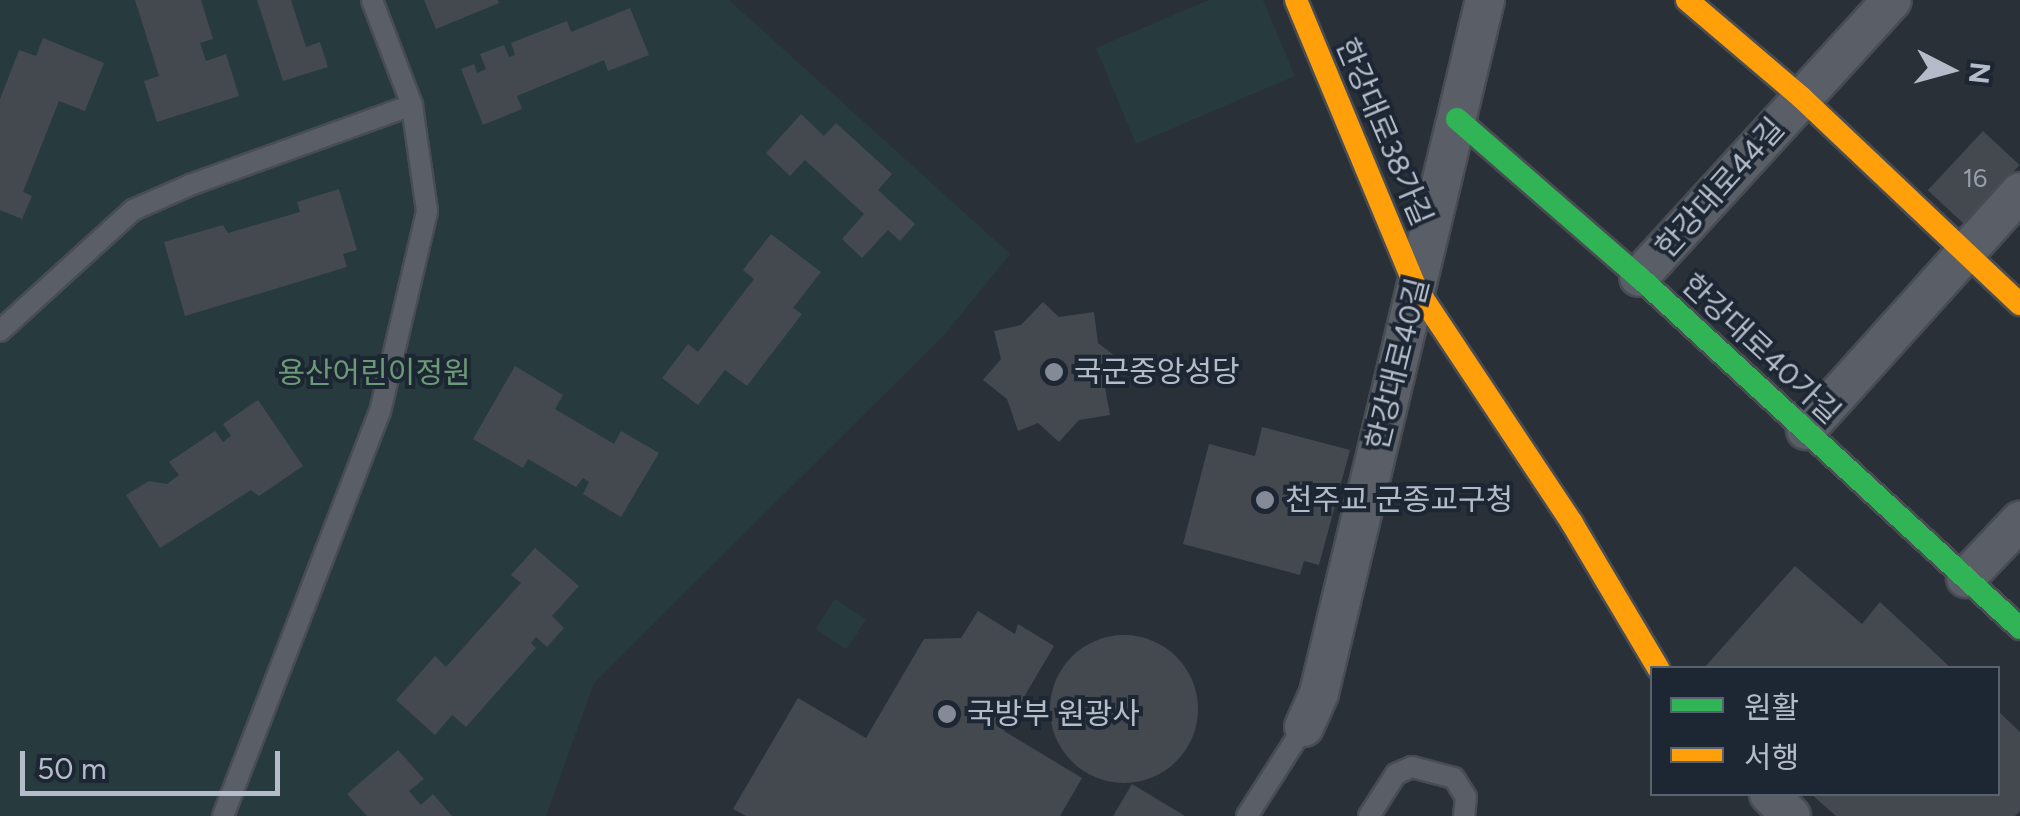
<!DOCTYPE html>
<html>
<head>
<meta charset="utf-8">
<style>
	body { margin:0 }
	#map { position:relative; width:2020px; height:816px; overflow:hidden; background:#2a3038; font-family:Figtree,"Noto Sans KR",sans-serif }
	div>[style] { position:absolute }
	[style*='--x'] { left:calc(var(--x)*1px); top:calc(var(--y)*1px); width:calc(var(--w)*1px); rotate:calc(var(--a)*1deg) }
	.green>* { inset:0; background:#273a3e; transform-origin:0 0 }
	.building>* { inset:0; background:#444950; transform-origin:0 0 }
	.round { border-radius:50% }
	.roads { filter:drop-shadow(2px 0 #484c53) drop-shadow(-2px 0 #484c53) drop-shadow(0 2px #484c53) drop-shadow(0 -2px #484c53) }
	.lane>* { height:20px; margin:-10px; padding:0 10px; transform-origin:10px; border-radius:10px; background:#5a5e66 }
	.street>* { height:38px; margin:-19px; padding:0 19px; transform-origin:19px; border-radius:19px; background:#5a5e66 }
	.fast>* { height:22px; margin:-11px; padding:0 11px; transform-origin:11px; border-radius:11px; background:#30b455 }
	.slow>* { height:22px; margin:-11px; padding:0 11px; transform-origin:11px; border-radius:11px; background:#ff9f0a }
	.dots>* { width:28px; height:28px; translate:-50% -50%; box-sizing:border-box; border:5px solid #1d2633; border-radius:50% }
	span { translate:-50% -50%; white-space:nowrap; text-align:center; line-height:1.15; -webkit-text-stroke:8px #1d2633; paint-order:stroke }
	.number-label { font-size:25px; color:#989fab }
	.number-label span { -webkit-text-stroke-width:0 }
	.street-label { font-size:30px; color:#b4bcc9 }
	.poi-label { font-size:30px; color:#b4bcc9 }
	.left { translate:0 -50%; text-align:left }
	.park-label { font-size:30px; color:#6b9a76 }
	.legend { position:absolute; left:1650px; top:666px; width:350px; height:130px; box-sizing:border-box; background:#1d2633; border:2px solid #59626f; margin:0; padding:12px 18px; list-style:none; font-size:30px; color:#b4bcc9 }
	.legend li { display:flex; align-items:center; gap:20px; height:50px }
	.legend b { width:50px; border:2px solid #59626f }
	.north { position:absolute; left:1900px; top:20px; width:100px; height:100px; -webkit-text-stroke:8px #1d2633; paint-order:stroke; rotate:96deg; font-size:28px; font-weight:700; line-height:40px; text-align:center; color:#b4bcc9 }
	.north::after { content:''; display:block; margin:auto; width:35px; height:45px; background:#b4bcc9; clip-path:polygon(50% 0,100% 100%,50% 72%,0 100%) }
	.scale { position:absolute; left:20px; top:751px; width:260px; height:45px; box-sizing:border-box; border:5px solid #b4bcc9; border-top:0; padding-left:12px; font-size:30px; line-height:35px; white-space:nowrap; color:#b4bcc9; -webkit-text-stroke:8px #1d2633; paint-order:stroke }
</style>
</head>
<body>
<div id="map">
	<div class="green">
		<i style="clip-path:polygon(0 0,729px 0,1010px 254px,946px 333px,594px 683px,546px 816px,0 816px)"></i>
		<i style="clip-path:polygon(1209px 0,1263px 0,1295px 76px,1136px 144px,1096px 48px)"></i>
		<i style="left:835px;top:599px;width:37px;height:36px;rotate:33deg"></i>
	</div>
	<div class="building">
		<i style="clip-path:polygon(135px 0,201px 0,213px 39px,200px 43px,206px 61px,226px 54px,239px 96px,157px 122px,144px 81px,159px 76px)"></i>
		<i style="clip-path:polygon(257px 0,291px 0,306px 47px,320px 42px,328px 67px,283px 81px)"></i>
		<i style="clip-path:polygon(424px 0,498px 0,499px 3px,436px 29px)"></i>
		<i style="clip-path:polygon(630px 8px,649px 55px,608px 71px,604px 60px,517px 96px,522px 109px,483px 125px,461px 69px,474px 64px,477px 73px,486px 69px,480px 54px,504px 45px,509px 57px,515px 55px,511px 43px,567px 21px,571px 32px)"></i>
		<i style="clip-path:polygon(43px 38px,104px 63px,85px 111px,59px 101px,23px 192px,32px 196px,22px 219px,0 210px,0 99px,19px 50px,36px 56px)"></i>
		<i style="clip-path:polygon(801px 114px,824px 136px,836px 123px,892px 174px,878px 190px,915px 224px,900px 241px,888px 230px,862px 258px,842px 239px,864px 214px,805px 160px,790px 176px,766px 153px)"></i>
		<i style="left:1983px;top:131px;width:50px;height:81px;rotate:43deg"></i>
		<i style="clip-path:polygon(339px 189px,357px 250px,343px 254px,347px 267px,185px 316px,164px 242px,223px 225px,228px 233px,300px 212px,297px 202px)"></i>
		<i style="clip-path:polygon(771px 234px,821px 272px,793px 308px,802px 314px,747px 386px,725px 370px,698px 405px,662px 378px,688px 344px,698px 352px,754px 279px,743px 270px)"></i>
		<i style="clip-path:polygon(1043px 302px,1059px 317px,1094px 312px,1098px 343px,1124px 363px,1105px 387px,1110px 415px,1079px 420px,1059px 442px,1038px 423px,1018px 431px,1007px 399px,983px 380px,1001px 359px,994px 331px,1021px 325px)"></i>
		<i style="clip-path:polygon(515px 366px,563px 395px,555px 409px,614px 444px,621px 431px,659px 453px,621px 517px,583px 494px,589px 482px,583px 478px,576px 487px,528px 459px,523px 468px,473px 439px)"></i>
		<i style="clip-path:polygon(258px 400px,303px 466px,259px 496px,251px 490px,160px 548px,126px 495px,149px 481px,167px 484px,179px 475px,169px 462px,215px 431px,223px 442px,231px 436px,223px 424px)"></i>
		<i style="clip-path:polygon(1262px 427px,1350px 450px,1319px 565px,1304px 561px,1300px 575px,1183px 544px,1209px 444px,1255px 456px)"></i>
		<i style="clip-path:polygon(535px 548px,579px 586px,552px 616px,564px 628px,547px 647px,536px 637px,531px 643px,536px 648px,466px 727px,452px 715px,435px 735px,396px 700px,435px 656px,446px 667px,521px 583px,511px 575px)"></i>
		<i style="clip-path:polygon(1795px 566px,1862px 624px,1880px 602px,1951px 668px,1704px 668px)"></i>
		<i style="clip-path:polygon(978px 611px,1015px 634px,1018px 624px,1054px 646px,1004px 731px,1082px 778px,1060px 816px,746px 816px,733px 809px,798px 698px,866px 738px,924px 639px,961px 638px)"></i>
		<i class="round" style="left:1050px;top:635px;width:148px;height:148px"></i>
		<i style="clip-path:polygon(1998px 711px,2020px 732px,2020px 811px,2015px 816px,1836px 816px,1811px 794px,1998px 794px)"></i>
		<i style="clip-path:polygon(398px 750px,424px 779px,409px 791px,421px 805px,433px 794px,452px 816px,367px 816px,347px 794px)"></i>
		<i style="clip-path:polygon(1132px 784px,1185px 816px,1113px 816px)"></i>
	</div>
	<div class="roads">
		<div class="lane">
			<i style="--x:0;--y:331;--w:180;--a:-42.3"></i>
			<i style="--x:133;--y:210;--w:62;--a:-23.7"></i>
			<i style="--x:190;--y:185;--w:236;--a:-19.8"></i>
			<i style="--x:223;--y:816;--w:433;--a:-68.8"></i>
			<i style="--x:380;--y:412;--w:206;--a:-76.8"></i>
			<i style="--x:427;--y:211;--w:107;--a:-98.1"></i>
			<i style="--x:412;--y:105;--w:112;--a:-110.9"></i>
			<i style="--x:1247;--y:816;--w:106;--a:-57.4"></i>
			<i style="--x:1369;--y:816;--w:50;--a:-57.3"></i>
			<i style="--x:1396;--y:774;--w:17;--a:-24"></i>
			<i style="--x:1412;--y:767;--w:43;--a:14.7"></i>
			<i style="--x:1454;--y:778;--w:22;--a:58"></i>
			<i style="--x:1466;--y:797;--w:19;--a:96"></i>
		</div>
		<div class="street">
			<i style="--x:1639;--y:277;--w:375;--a:-47.6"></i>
			<i style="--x:1806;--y:430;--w:320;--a:-48"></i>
			<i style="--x:1966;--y:578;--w:79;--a:-46.5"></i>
			<i style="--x:1304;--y:727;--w:37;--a:-66"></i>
			<i style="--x:1319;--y:693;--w:713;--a:-76.53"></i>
			<i style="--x:1769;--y:794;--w:31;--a:45"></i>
		</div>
		<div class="fast">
			<i style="--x:1457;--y:119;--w:241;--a:41"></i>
			<i style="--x:1639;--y:277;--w:518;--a:42.65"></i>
		</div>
		<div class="slow">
			<i style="--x:1296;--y:0;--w:312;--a:67.4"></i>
			<i style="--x:1416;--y:288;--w:282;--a:56.4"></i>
			<i style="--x:1572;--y:523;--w:169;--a:59.3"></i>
			<i style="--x:1687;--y:0;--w:151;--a:40.4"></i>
			<i style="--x:1802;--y:98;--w:300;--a:43.4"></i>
		</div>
	</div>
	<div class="dots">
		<i style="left:1054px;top:372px;background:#848b96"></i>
		<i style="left:1265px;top:500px;background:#848b96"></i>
		<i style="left:947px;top:714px;background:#848b96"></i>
	</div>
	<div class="number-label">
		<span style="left:1975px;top:178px">16</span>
	</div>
	<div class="street-label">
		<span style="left:1384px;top:132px;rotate:67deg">한강대로38가길</span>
		<span style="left:1720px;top:188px;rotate:-48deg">한강대로44길</span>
		<span style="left:1761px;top:349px;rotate:43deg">한강대로40가길</span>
		<span style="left:1398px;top:364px;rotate:-76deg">한강대로40길</span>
	</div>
	<div class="poi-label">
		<span class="left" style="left:1074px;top:372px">국군중앙성당</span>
		<span class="left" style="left:1285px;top:500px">천주교 군종교구청</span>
		<span class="left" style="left:967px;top:714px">국방부 원광사</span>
	</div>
	<div class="park-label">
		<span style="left:374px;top:373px">용산어린이정원</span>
	</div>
	<ul class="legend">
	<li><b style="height:12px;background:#30b455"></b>원활</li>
	<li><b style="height:12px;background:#ff9f0a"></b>서행</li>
	</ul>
	<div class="north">N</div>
	<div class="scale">50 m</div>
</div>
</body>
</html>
